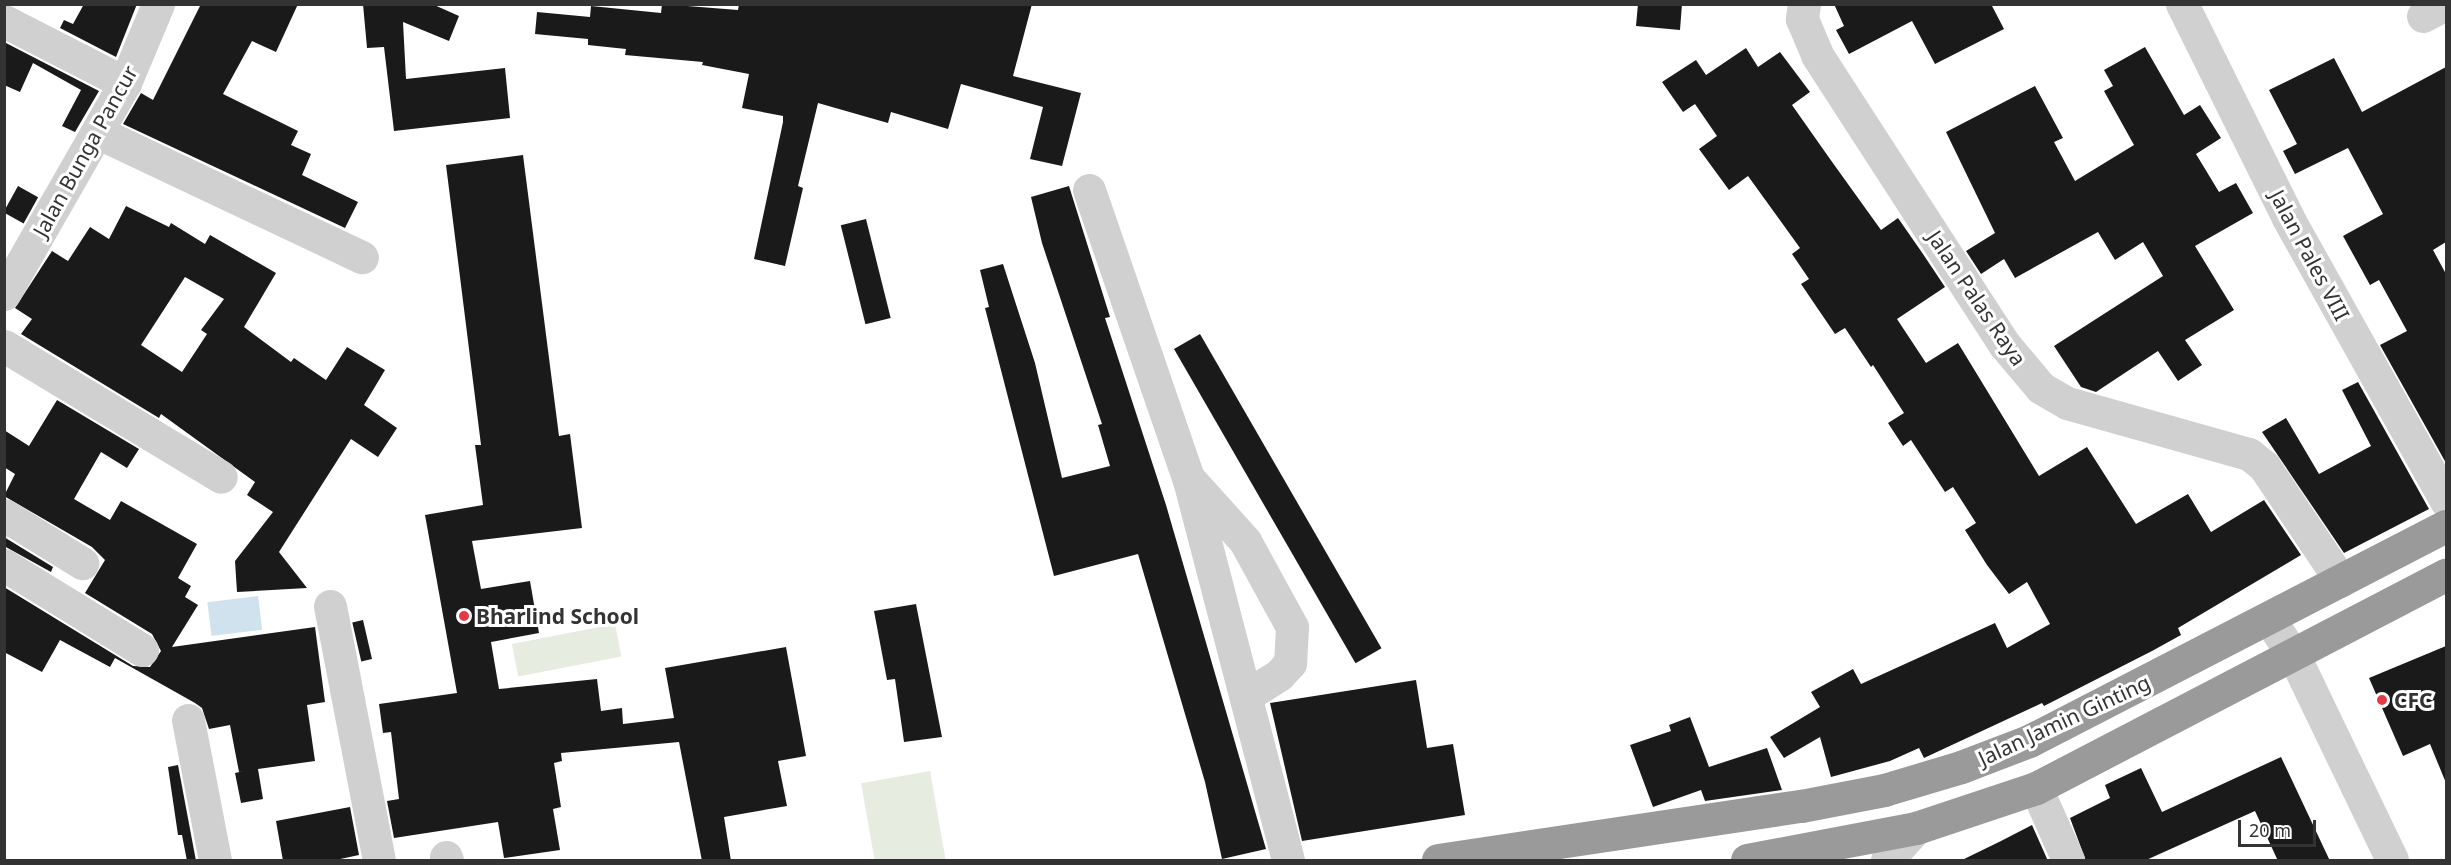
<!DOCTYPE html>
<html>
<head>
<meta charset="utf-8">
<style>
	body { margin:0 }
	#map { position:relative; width:2451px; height:865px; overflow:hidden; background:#fff; font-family:"Noto Sans",sans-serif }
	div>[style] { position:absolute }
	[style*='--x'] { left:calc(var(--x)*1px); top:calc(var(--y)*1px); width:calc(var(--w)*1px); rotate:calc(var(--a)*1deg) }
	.green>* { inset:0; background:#e6ecdf; transform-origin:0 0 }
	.water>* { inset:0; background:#cfe2ee; transform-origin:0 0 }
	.building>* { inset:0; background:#1a1a1a; transform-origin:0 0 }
	.minor>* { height:33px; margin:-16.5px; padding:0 16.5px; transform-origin:16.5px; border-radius:16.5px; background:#d0d0d0 }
	.highway>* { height:33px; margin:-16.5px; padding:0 16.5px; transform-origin:16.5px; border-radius:16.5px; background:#9a9a9a }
	.dots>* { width:16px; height:16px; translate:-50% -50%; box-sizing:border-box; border:3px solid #fff; border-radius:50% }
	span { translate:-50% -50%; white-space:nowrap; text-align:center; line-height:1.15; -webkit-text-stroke:6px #fff; paint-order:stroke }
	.street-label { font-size:21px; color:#333 }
	.poi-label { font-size:21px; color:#333; font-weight:700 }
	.left { translate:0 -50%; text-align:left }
	.frame { position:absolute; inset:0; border:6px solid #333; pointer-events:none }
	.scale { position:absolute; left:2238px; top:820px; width:78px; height:27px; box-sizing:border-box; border:3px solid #333; border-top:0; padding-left:8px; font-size:18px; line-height:21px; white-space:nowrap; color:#333; -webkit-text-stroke:4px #fff; paint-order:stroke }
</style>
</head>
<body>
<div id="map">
	<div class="green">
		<i style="left:615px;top:624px;width:33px;height:105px;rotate:79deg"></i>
		<i style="left:930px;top:771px;width:90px;height:70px;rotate:80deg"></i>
	</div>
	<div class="water">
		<i style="left:258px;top:596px;width:34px;height:51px;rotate:83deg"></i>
	</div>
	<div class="building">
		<i style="clip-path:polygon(84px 4px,137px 4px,116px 57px,60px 28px,64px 20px,73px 24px)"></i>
		<i style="clip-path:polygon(201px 4px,298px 4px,276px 52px,252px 41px,223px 94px,298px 131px,291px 145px,311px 154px,302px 175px,358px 202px,345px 228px,123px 124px,141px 93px,153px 100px)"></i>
		<i style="clip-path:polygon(363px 4px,432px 4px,459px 16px,449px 41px,403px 22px,406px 79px,505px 68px,510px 118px,394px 131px,384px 47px,367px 48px)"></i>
		<i style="clip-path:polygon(662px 4px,738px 10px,739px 4px,1032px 4px,1013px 76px,1081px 93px,1062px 166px,1030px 159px,1043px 107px,961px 84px,948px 129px,891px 112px,888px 123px,818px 103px,798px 186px,803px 188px,785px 266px,754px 259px,783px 122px,783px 116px,742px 108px,749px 74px,702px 65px,703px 62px,625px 55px,626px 49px,588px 45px,588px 39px,535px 34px,537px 12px,590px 17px,591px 6px,661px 13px)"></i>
		<i style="clip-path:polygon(1638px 4px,1682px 4px,1680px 30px,1636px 26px)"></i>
		<i style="clip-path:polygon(1834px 4px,1991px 4px,2004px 29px,1935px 64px,1912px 21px,1849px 54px,1836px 30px,1844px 26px)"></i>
		<i style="clip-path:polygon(4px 42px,99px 91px,75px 132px,62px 126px,81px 90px,33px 63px,20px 92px,4px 85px)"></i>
		<i style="clip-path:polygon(2145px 47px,2184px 115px,2200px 105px,2221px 138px,2196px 154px,2219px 192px,2236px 183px,2253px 213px,2195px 246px,2234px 310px,2185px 340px,2202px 365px,2178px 381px,2158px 351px,2096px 392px,2081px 387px,2054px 346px,2163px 276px,2143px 242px,2115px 260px,2098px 232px,2015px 278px,2004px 259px,1981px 274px,1966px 251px,1995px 233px,1946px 132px,2035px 86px,2063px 138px,2054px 142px,2075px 181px,2134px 145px,2104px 91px,2113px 86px,2104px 70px)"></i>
		<i style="clip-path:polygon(1746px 48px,1758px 67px,1780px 52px,1810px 92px,1792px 105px,1830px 159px,1881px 230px,1898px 218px,1923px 254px,1945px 287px,1897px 319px,1926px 363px,1958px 343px,2039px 476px,2087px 447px,2136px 524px,2188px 494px,2211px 532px,2264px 500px,2301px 555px,2178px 628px,2181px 635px,2152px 651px,2044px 706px,2042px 703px,1924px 758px,1919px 748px,1890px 761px,1831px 777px,1820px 737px,1784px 758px,1770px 737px,1820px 707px,1811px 692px,1853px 669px,1861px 684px,1995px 623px,2007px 648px,2050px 624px,2027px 582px,2009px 594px,1987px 565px,1965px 530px,1976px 523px,1953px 487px,1945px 492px,1911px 440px,1903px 446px,1888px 423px,1904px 413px,1873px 365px,1871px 367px,1845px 328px,1835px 334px,1801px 284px,1809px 279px,1792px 254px,1800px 248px,1748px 176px,1729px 190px,1699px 149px,1717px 136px,1695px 104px,1683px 112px,1662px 82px,1696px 60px,1706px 75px)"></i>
		<i style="clip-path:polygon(2334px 58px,2362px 112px,2446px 67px,2446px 242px,2433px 250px,2446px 274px,2446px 463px,2380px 345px,2407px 331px,2379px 280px,2370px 285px,2343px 236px,2383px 214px,2348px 148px,2295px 174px,2283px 151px,2297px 144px,2269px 90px)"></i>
		<i style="clip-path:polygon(523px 155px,559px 436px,570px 434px,582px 528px,472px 541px,481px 589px,530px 581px,539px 633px,491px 642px,499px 689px,597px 679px,601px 711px,622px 708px,623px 724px,674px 718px,665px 668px,786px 647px,806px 756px,778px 761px,787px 806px,724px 817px,731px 861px,702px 861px,679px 742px,561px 753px,562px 761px,554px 763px,561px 807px,553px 809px,560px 850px,504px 858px,498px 822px,394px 838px,387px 801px,399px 799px,391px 732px,383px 733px,379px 704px,457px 693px,425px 515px,483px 505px,475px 445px,481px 445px,446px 165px)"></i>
		<i style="left:18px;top:186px;width:23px;height:30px;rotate:29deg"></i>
		<i style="clip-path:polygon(1069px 186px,1110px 317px,1105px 318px,1166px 505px,1266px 849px,1222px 859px,1205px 782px,1138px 554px,1054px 576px,985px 308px,989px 307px,980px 270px,1003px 264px,1035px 363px,1062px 478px,1110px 466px,1098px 425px,1102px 424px,1042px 243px,1031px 197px)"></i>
		<i style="clip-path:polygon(evenodd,126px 206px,169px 227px,171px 223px,205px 244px,210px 235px,276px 273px,244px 327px,291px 362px,294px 358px,326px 380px,347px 347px,385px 370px,364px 405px,397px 428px,378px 457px,351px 439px,279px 552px,307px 588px,237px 592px,235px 561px,273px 512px,247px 495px,255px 482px,161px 414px,159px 418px,21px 334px,32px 319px,15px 308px,52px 251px,68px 261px,90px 227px,109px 239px,126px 206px,185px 277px,224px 299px,201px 330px,207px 334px,182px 372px,141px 345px,185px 277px)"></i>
		<i style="left:866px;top:219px;width:102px;height:26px;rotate:76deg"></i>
		<i style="left:1200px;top:334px;width:363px;height:30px;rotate:60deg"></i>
		<i style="clip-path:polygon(2358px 382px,2429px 509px,2344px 553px,2262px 432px,2286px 418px,2319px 474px,2371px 446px,2342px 390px)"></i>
		<i style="clip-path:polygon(57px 400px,139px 449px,127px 468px,101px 452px,74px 499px,110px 520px,121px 501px,197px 544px,178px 578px,191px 586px,185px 597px,198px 605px,172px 647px,315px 627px,325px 702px,307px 705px,315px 761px,258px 769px,263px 799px,241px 803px,235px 773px,244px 771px,239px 772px,230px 725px,209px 729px,202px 708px,195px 703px,115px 658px,110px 667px,60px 640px,42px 672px,4px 652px,4px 587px,133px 666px,150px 667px,161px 651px,152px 634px,85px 593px,105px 560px,92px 547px,4px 496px,15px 474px,4px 467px,4px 430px,29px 446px)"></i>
		<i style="clip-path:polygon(4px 537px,53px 567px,51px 572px,4px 546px)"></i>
		<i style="clip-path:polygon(916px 604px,942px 737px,904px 742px,895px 679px,887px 680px,874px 611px)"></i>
		<i style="left:363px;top:620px;width:40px;height:11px;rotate:77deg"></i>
		<i style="clip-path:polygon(2446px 646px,2446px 783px,2430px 744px,2403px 756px,2369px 678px)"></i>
		<i style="clip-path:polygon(1416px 680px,1427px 748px,1453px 744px,1465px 815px,1302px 841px,1270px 703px)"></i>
		<i style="clip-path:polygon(1690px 717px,1709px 767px,1767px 748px,1782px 790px,1705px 801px,1701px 790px,1653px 807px,1630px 745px,1671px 731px,1669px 725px)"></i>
		<i style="clip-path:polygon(2281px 757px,2330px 861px,2278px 861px,2255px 811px,2144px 861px,2086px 861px,2070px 818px,2110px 798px,2105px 785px,2141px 768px,2162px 812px)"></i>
		<i style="clip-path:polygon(178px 765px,196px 861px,187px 861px,182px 835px,178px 835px,168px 767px)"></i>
		<i style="clip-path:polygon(350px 807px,359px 855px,331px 861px,283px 861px,276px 821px)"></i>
		<i style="clip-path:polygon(2032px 825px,2048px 861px,1960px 861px,2001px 841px)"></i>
	</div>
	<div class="minor">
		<i style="--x:1804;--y:4;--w:15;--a:98"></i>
		<i style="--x:1802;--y:19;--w:39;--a:67"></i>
		<i style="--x:1817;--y:55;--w:344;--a:57.1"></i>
		<i style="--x:2004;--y:344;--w:57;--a:49.9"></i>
		<i style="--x:2041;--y:388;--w:30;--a:30"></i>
		<i style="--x:2067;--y:403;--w:189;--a:15.7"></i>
		<i style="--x:2249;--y:454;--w:19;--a:39"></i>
		<i style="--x:2264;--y:466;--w:138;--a:56.2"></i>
		<i style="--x:2182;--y:4;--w:239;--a:63.6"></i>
		<i style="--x:2288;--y:218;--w:324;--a:60.8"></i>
		<i style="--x:2423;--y:16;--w:26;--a:-28"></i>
		<i style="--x:4;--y:21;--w:136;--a:27.1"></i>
		<i style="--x:97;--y:132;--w:293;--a:25.3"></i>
		<i style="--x:1089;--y:190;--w:307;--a:71"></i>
		<i style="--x:1189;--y:480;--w:393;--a:75.4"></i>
		<i style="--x:4;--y:294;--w:243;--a:-60.2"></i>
		<i style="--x:125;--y:83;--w:86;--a:-67.3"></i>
		<i style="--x:4;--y:346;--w:253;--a:31.1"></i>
		<i style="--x:1191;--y:481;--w:81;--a:48"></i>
		<i style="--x:1245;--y:541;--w:98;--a:61.3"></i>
		<i style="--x:1292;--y:627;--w:36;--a:93"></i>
		<i style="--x:1290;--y:663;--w:16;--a:133"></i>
		<i style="--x:1279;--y:675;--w:38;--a:148"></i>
		<i style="--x:4;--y:515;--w:92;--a:31.6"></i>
		<i style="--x:4;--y:565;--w:162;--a:31.6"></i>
		<i style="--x:330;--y:606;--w:259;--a:79.1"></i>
		<i style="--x:2269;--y:619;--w:45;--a:56"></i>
		<i style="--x:2294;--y:656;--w:226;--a:64.3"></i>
		<i style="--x:188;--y:720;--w:143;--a:79.1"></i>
		<i style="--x:2036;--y:788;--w:79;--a:66"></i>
		<i style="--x:446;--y:857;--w:3;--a:72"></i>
		<i style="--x:1887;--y:860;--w:43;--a:-47.8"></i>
	</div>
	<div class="highway">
		<i style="--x:1438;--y:860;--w:367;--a:-8.5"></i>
		<i style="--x:1801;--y:806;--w:85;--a:-10.9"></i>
		<i style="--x:1884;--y:790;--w:80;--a:-16.6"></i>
		<i style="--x:1961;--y:767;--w:73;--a:-20.9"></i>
		<i style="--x:2029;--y:741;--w:469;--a:-27.3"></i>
		<i style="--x:1747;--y:860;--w:172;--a:-10.7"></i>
		<i style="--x:1916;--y:828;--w:126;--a:-18.4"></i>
		<i style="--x:2036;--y:788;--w:462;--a:-27.5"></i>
	</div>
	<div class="dots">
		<i style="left:464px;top:616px;background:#e63946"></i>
		<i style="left:2382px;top:700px;background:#e63946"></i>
	</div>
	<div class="street-label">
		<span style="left:85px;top:151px;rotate:-61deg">Jalan Bunga Pancur</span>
		<span style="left:2310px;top:255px;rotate:62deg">Jalan Pales VIII</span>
		<span style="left:1977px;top:298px;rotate:56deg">Jalan Palas Raya</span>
		<span style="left:2064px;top:720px;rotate:-25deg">Jalan Jamin Ginting</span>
	</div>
	<div class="poi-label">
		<span class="left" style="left:476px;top:616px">Bharlind School</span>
		<span class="left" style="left:2394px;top:700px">CFC</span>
	</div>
	<div class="frame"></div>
	<div class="scale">20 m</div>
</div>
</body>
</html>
